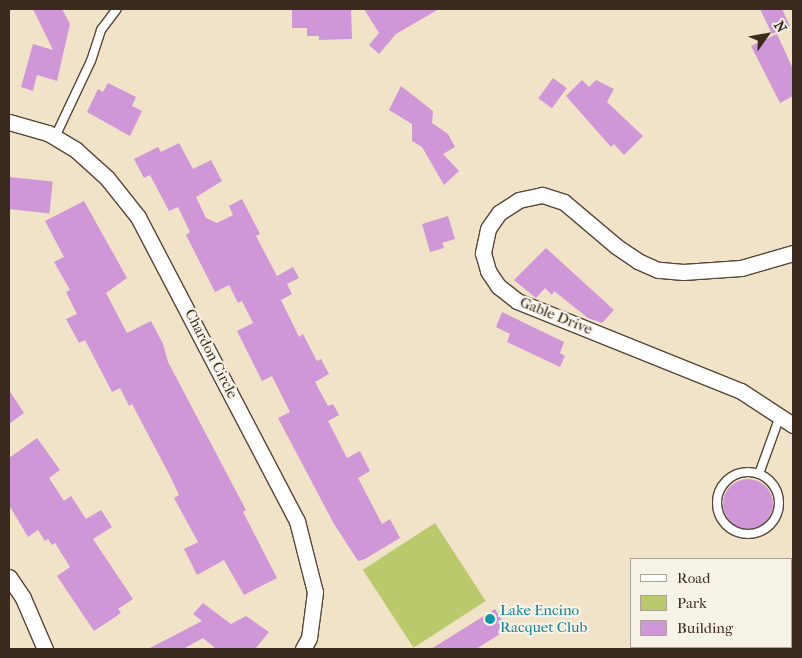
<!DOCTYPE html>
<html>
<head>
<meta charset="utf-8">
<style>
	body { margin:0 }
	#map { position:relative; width:802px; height:658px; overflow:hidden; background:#f1e3c7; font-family:"IM FELL French Canon",serif }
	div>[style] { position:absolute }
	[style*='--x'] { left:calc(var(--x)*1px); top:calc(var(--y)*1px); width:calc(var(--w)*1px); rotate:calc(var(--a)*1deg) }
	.green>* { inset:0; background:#bac96c; transform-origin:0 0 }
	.building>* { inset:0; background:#d097d8; transform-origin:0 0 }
	.round { border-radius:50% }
	.roads { filter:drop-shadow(1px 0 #564637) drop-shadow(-1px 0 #564637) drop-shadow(0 1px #564637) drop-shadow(0 -1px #564637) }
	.lane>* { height:8px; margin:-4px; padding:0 4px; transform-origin:4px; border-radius:4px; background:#fff }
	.lane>.ring { margin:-4px; padding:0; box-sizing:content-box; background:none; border:8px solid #fff; border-radius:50% }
	.street>* { height:15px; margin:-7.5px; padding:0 7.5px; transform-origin:7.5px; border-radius:7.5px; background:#fff }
	.dots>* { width:14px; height:14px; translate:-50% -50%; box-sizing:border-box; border:2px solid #f7f3e8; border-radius:50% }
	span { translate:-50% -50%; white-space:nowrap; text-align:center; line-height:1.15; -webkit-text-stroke:4.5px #f7f3e8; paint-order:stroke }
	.street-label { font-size:15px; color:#3b2a1e }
	.culture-label { font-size:15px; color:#0d838f }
	.left { translate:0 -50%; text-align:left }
	.frame { position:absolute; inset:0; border:10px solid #3b2a1e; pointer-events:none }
	.legend { position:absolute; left:630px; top:558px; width:162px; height:90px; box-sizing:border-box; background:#f7f3e8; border:1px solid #aca397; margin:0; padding:6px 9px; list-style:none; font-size:15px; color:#3b2a1e }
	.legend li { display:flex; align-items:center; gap:10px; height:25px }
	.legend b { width:25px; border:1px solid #aca397 }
	.north { position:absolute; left:742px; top:10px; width:50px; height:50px; -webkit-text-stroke:4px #f7f3e8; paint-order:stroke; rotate:58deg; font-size:14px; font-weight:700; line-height:20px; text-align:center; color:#3b2a1e }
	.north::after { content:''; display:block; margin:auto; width:18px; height:22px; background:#3b2a1e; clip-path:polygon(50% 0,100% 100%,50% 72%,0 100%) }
</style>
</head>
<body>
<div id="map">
	<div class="green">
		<i style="left:435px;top:523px;width:93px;height:86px;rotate:57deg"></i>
	</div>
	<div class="building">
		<i style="clip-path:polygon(33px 9px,62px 9px,70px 24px,57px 81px,37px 75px,33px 91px,21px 87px,33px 44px,53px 50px)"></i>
		<i style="clip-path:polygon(292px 9px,351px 9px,352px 39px,319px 40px,319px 36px,307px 36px,307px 28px,292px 28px)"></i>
		<i style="clip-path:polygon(364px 9px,439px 9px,396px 34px,379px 54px,369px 45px,379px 33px)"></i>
		<i style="clip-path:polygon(760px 9px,782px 9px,790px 26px,772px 34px)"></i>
		<i style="clip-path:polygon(777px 34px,793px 69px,793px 96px,780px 103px,751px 46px)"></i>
		<i style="left:553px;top:78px;width:17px;height:25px;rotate:36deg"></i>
		<i style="clip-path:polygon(582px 80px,589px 87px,596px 80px,614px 89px,607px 102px,643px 136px,624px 155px,614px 144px,611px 147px,566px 96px)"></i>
		<i style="clip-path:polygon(108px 83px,136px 97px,132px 106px,142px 111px,130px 136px,87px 112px,98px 89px,103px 92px)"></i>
		<i style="clip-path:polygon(401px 86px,433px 111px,432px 123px,448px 134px,455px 147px,443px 154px,459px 171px,444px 185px,422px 147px,412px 141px,412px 124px,389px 110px)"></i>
		<i style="clip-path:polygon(179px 143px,193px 169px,211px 160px,222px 181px,196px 197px,206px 218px,217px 223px,233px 215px,229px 206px,242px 199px,260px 234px,256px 236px,277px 276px,293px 267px,299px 278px,287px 284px,292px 294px,281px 300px,299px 337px,303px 334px,317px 361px,321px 359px,329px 374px,315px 382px,328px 406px,333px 404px,339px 415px,328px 421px,347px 458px,360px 451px,370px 471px,358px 478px,382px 524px,390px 519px,400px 538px,365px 559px,358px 561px,334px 524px,278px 418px,290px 412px,272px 376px,262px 381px,237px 331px,253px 323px,242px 301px,238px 303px,229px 285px,215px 292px,186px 235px,190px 232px,178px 207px,169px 211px,150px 175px,144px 178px,134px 159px,158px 147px,161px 152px)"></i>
		<i style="left:9px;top:177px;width:44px;height:32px;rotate:6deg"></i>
		<i style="clip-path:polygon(84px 201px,127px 278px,106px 293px,127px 333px,151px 321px,163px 344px,168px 362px,246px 510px,243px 512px,277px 578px,244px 595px,224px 560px,197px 575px,184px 549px,198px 542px,174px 498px,179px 495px,170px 476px,132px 404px,129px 406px,120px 388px,112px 392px,85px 340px,79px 343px,66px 319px,77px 314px,66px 292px,70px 290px,54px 262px,64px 257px,45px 221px)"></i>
		<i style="clip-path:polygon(448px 216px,455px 239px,442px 243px,444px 248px,430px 252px,422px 224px)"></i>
		<i style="clip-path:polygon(546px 248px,614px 310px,602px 323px,588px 318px,554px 291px,552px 295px,545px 288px,536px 298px,514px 280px)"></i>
		<i style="clip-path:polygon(502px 312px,564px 342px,560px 353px,565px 356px,560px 367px,507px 342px,510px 334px,496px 327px)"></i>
		<i style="clip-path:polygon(9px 390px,24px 413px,9px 424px)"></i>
		<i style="clip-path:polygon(37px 438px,60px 470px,49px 478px,64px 501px,71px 496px,86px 519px,101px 510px,112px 527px,93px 539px,133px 599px,118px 609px,121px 613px,94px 631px,57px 576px,70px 567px,55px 543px,52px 545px,48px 539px,45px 541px,38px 530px,28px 537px,9px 505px,9px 458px)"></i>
		<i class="round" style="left:723px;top:479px;width:50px;height:50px"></i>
		<i style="clip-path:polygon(203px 603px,231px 624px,246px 616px,269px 632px,255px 649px,216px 649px,203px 638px,183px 649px,148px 649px,202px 621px,193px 614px)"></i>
		<i style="clip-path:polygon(495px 609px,508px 629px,476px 649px,431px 649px)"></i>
	</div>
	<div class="roads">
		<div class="lane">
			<i style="--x:55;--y:137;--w:84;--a:-64.7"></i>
			<i style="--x:91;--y:61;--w:33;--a:-72"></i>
			<i style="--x:101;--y:30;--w:26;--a:-53"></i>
			<i class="ring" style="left:717px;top:472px;width:54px;height:54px"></i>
			<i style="--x:759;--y:474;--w:62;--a:-70.1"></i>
		</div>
		<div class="street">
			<i style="--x:9;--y:122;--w:41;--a:15.8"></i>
			<i style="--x:48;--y:133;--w:33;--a:31"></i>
			<i style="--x:76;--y:150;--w:42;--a:42.1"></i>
			<i style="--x:107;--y:178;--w:50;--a:51.5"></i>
			<i style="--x:138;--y:217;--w:343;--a:62.4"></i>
			<i style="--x:297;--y:521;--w:73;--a:75.8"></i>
			<i style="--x:315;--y:592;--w:46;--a:97.4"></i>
			<i style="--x:309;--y:638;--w:13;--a:119"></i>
			<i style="--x:793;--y:253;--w:54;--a:163.9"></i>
			<i style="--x:741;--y:268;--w:58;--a:176.1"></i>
			<i style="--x:683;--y:272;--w:25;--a:-175"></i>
			<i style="--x:658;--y:270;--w:22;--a:-156"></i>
			<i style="--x:638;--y:261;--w:27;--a:-146"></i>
			<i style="--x:616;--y:246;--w:68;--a:-139.8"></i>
			<i style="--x:564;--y:202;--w:23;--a:-162"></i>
			<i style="--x:542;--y:195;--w:24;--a:168"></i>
			<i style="--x:519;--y:200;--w:24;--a:147"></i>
			<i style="--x:499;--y:213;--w:19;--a:125"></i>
			<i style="--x:488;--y:229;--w:25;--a:102"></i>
			<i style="--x:483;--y:253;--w:19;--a:74"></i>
			<i style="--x:488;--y:271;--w:18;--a:56"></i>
			<i style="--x:498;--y:286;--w:24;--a:38"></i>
			<i style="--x:517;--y:301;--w:241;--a:21.9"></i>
			<i style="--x:741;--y:391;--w:62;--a:33.2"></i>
			<i style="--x:9;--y:577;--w:25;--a:56"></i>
			<i style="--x:23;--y:598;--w:56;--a:66.7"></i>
		</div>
	</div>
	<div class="dots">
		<i style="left:490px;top:619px;background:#0f9aa8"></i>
	</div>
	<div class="street-label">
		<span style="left:556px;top:316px;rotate:22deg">Gable Drive</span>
		<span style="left:211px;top:354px;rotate:63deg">Chardon Circle</span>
	</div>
	<div class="culture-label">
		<span class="left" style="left:500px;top:619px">Lake Encino<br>Racquet Club</span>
	</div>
	<div class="frame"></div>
	<ul class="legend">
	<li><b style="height:6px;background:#fff"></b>Road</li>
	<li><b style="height:14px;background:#bac96c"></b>Park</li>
	<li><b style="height:14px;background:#d097d8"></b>Building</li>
	</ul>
	<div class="north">N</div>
</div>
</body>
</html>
